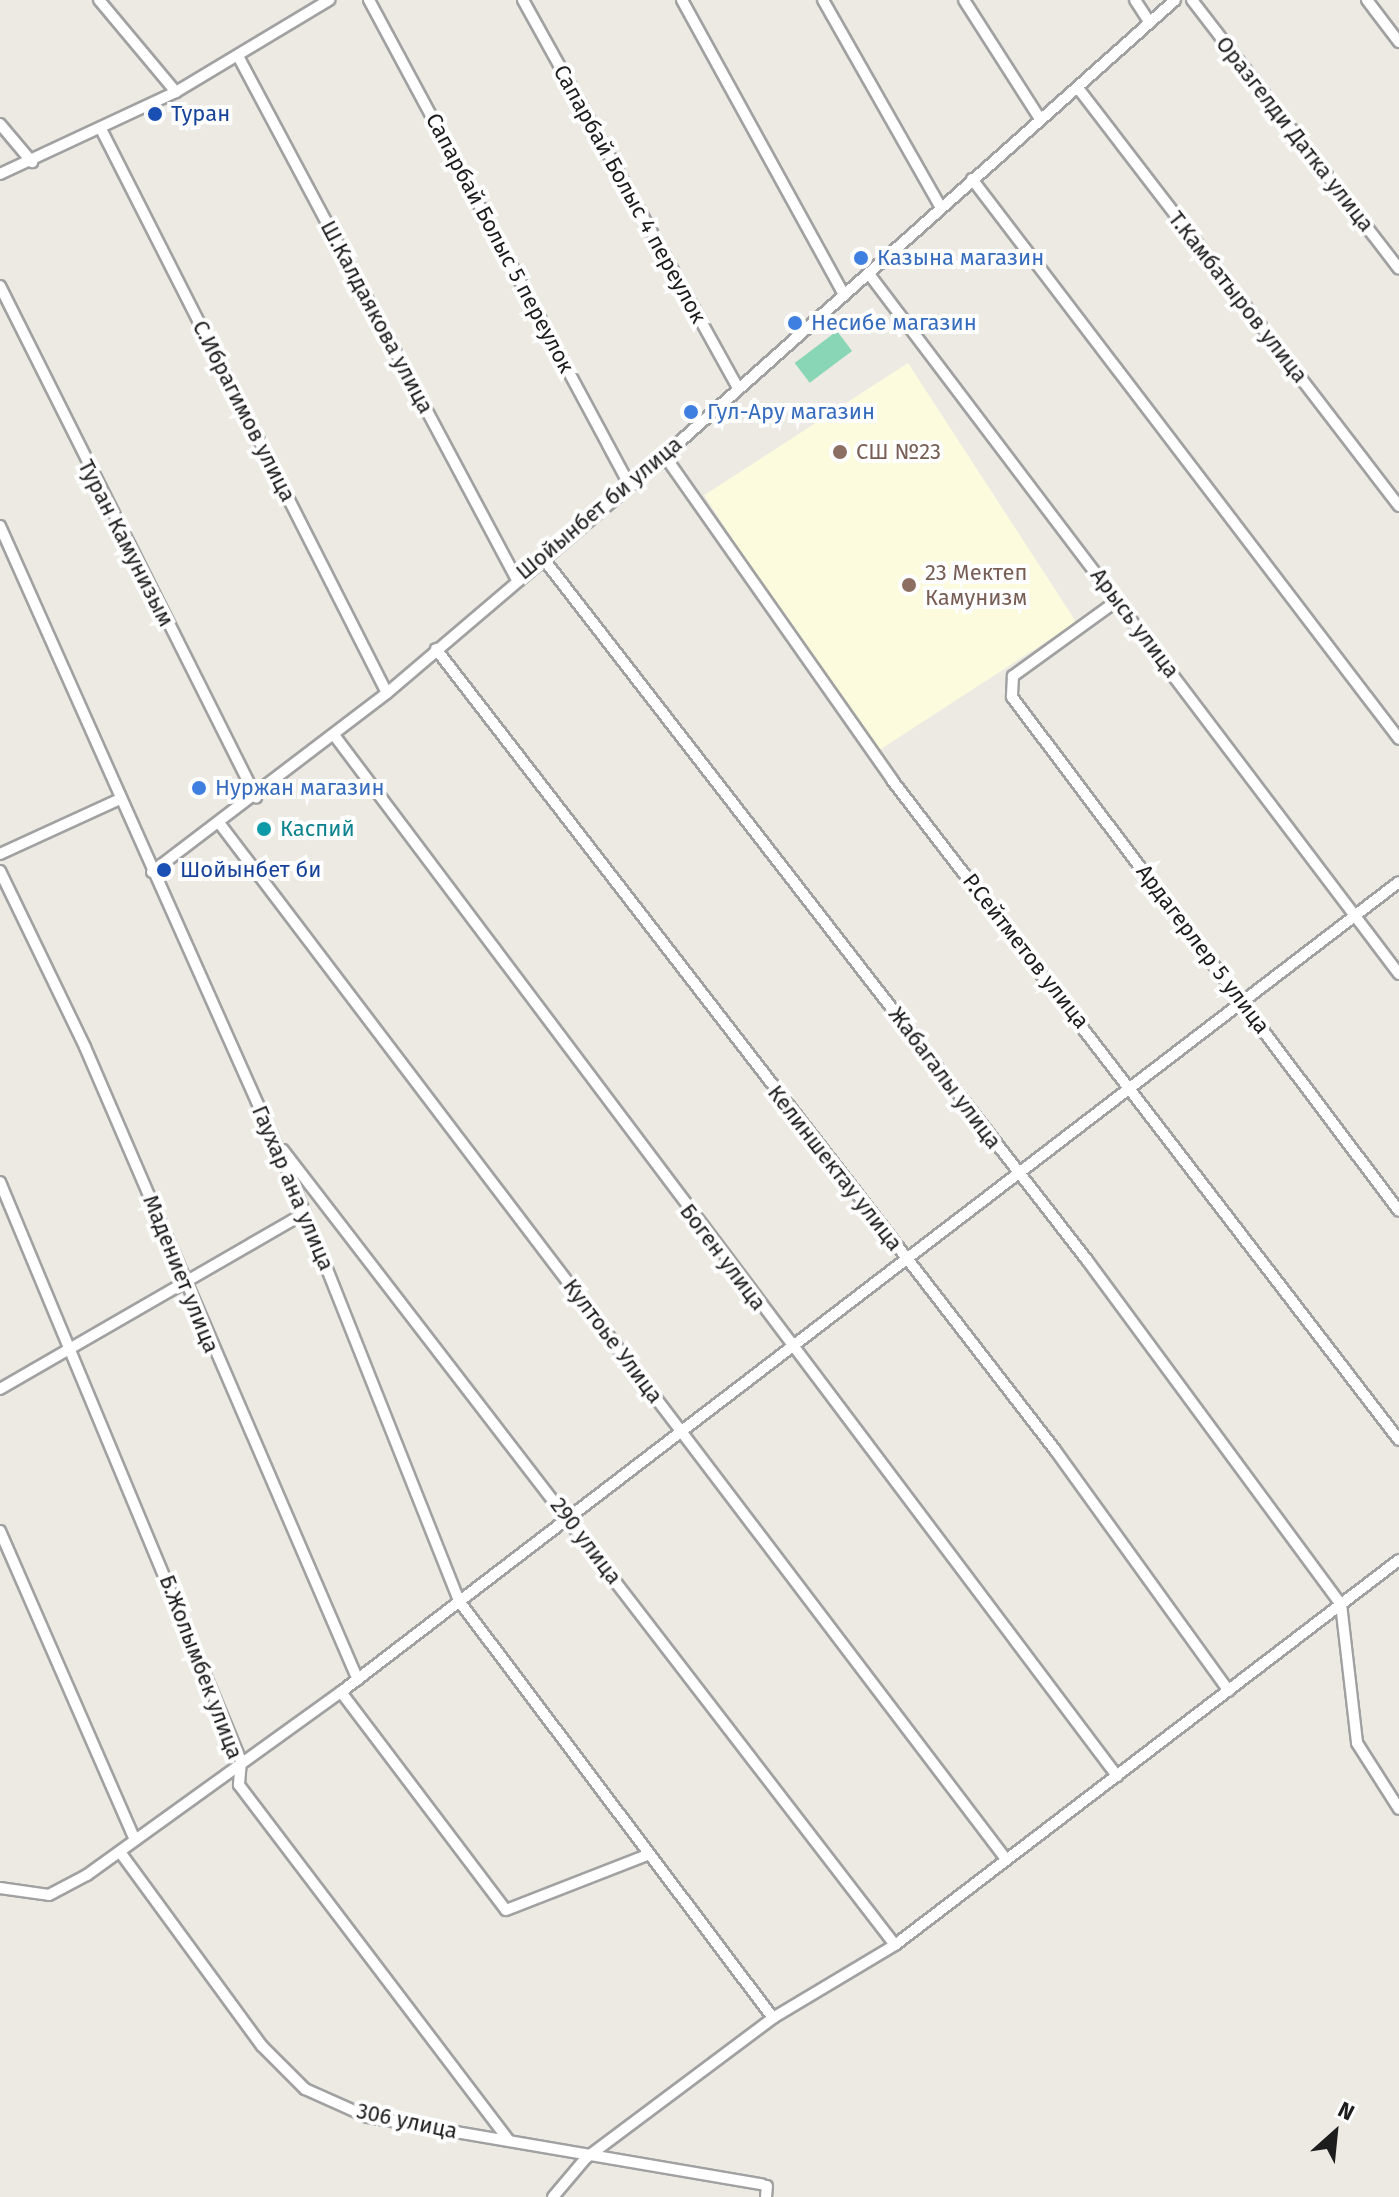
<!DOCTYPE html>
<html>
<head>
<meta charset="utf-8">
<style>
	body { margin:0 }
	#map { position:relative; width:1399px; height:2197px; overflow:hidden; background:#edeae3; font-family:"Fira Sans",sans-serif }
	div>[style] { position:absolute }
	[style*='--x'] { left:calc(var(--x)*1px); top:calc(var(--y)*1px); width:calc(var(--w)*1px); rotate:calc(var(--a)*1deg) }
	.education>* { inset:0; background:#fcfbde; transform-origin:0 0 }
	.pitch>* { inset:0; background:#88d6b6; transform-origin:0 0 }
	.roads { filter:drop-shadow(2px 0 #a1a1a1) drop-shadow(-2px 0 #a1a1a1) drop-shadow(0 2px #a1a1a1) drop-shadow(0 -2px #a1a1a1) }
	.street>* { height:10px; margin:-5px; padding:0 5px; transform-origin:5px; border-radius:5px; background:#fff }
	.dots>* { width:22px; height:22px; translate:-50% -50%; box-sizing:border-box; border:4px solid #fff; border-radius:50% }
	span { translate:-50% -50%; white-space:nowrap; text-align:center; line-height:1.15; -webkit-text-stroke:8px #fff; paint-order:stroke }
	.transit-label { font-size:22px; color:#164399 }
	.left { translate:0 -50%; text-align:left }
	.street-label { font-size:22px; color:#1d1d1d }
	.shop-label { font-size:22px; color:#366cbe }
	.education-label { font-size:22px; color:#785e54 }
	.culture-label { font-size:22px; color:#0d838f }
	.north { position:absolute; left:1295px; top:2093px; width:80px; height:80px; -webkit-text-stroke:6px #fff; paint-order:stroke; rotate:27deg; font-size:22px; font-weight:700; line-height:32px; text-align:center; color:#1d1d1d }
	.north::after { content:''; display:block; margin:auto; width:28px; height:36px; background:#1d1d1d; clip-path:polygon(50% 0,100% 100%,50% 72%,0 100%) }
</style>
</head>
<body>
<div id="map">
	<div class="education">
		<i style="left:908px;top:363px;width:309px;height:243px;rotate:57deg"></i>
	</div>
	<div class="pitch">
		<i style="left:837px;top:331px;width:25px;height:53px;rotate:53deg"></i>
	</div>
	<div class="roads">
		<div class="street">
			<i style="--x:99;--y:0;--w:120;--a:50.1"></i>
			<i style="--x:369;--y:0;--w:552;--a:61.76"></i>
			<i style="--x:523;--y:0;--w:444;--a:61"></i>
			<i style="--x:682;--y:0;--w:337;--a:61.2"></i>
			<i style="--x:823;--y:0;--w:237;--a:60.4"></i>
			<i style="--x:964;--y:0;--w:141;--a:57.4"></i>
			<i style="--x:1135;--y:0;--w:27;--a:57"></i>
			<i style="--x:1192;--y:0;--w:339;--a:52.4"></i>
			<i style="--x:1367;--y:0;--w:53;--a:52.7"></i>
			<i style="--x:238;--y:56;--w:591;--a:61.96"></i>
			<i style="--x:1078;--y:88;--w:527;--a:52.48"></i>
			<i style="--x:0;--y:124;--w:50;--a:49.9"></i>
			<i style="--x:101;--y:129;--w:632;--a:63.11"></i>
			<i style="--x:0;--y:174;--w:194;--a:-25"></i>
			<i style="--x:176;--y:92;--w:179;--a:-31"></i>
			<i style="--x:972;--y:179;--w:704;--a:52.67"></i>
			<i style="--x:869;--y:274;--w:878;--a:52.87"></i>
			<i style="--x:0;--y:286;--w:572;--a:63.39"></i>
			<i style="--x:664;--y:455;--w:397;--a:54.9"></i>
			<i style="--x:892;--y:780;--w:832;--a:52.47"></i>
			<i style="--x:0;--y:526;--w:712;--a:65.96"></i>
			<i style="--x:290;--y:1176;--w:457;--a:68.3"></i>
			<i style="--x:459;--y:1601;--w:522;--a:53.02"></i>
			<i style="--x:773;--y:2018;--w:142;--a:-30.9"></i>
			<i style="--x:895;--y:1945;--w:634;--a:-37.38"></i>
			<i style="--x:542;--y:557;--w:890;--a:52.22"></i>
			<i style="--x:1087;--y:1260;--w:428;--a:53.6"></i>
			<i style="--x:1341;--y:1604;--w:140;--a:83.4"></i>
			<i style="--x:1357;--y:1743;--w:78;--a:57.5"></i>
			<i style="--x:1118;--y:600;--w:130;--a:144.1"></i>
			<i style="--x:1013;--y:676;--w:21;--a:93"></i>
			<i style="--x:1012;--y:697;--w:643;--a:53.02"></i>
			<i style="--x:436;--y:649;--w:1012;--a:52.3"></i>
			<i style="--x:1055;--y:1450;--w:297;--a:54.2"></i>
			<i style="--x:334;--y:735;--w:1303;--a:53.05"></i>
			<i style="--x:220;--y:824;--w:1298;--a:52.79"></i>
			<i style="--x:0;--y:854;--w:132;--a:-24.6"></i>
			<i style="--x:0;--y:871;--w:195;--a:64.2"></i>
			<i style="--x:85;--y:1047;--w:689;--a:66.67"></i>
			<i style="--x:152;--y:872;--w:295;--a:-37.3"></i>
			<i style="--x:387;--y:693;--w:319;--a:-40.4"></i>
			<i style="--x:630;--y:486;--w:730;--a:-41.72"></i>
			<i style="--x:283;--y:1150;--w:1003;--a:52.41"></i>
			<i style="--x:0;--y:1182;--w:627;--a:67.4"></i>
			<i style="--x:241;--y:1761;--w:24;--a:95"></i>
			<i style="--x:239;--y:1785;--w:447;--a:52.8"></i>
			<i style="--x:0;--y:1389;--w:352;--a:-30"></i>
			<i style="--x:0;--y:1531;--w:337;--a:66.4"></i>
			<i style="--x:341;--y:1692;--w:273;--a:52.9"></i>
			<i style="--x:506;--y:1910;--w:151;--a:-21.3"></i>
			<i style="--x:120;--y:1852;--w:240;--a:53.8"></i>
			<i style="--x:262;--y:2046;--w:61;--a:45"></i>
			<i style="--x:305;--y:2089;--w:69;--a:24"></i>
			<i style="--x:368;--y:2117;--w:400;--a:9.7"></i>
			<i style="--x:0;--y:1888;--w:49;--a:8.1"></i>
			<i style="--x:49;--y:1895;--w:43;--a:-27.8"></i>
			<i style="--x:87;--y:1875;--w:313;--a:-35.8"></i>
			<i style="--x:341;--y:1692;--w:1332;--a:-37.44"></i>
			<i style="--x:553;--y:2197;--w:51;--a:-49.8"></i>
			<i style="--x:586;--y:2158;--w:234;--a:-36.8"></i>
			<i style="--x:766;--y:2197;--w:11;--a:-85"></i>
		</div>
	</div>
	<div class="dots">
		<i style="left:155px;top:114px;background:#1a4fb4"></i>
		<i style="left:861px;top:258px;background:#3f7fe0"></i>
		<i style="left:795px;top:323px;background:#3f7fe0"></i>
		<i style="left:691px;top:412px;background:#3f7fe0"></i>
		<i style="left:840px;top:452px;background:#8d6e63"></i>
		<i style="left:909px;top:585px;background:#8d6e63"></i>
		<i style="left:199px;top:788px;background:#3f7fe0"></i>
		<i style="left:264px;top:829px;background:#0f9aa8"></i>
		<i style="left:164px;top:870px;background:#1a4fb4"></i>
	</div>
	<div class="transit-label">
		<span class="left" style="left:171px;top:114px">Туран</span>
		<span class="left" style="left:180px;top:870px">Шойынбет би</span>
	</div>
	<div class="street-label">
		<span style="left:1295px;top:134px;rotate:52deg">Оразгелди Датка улица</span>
		<span style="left:630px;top:194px;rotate:61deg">Сапарбай Болыс 4 переулок</span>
		<span style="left:500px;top:243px;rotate:62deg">Сапарбай Болыс 5 переулок</span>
		<span style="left:1238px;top:297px;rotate:52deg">Т.Камбатыров улица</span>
		<span style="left:377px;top:317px;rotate:62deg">Ш.Калдаякова улица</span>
		<span style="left:244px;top:411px;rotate:63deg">С.Ибрагимов улица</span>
		<span style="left:599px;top:508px;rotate:-40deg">Шойынбет би улица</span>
		<span style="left:126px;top:543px;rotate:63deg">Туран Камунизым</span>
		<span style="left:1135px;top:623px;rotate:53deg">Арысь улица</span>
		<span style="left:1203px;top:949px;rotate:53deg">Ардагерлер 5 улица</span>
		<span style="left:1026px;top:951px;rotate:52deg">Р.Сейтметов улица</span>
		<span style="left:945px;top:1078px;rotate:53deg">Жабагалы улица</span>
		<span style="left:835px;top:1168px;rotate:52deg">Келиншектау улица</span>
		<span style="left:293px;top:1188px;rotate:67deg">Гаухар ана улица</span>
		<span style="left:723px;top:1257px;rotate:53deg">Боген улица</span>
		<span style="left:181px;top:1274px;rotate:68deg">Мадениет улица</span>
		<span style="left:613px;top:1341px;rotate:53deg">Култоье Улица</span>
		<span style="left:586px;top:1541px;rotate:53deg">290 улица</span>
		<span style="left:201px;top:1667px;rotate:69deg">Б.Жолымбек улица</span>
		<span style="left:407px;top:2121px;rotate:12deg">306 улица</span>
	</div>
	<div class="shop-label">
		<span class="left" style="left:877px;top:258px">Казына магазин</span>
		<span class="left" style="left:811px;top:323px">Несибе магазин</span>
		<span class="left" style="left:707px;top:412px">Гул-Ару магазин</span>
		<span class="left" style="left:215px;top:788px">Нуржан магазин</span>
	</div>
	<div class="education-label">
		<span class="left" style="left:856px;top:452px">СШ №23</span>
		<span class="left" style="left:925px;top:585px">23 Мектеп<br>Камунизм</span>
	</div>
	<div class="culture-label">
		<span class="left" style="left:280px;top:829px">Каспий</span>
	</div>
	<div class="north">N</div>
</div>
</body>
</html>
